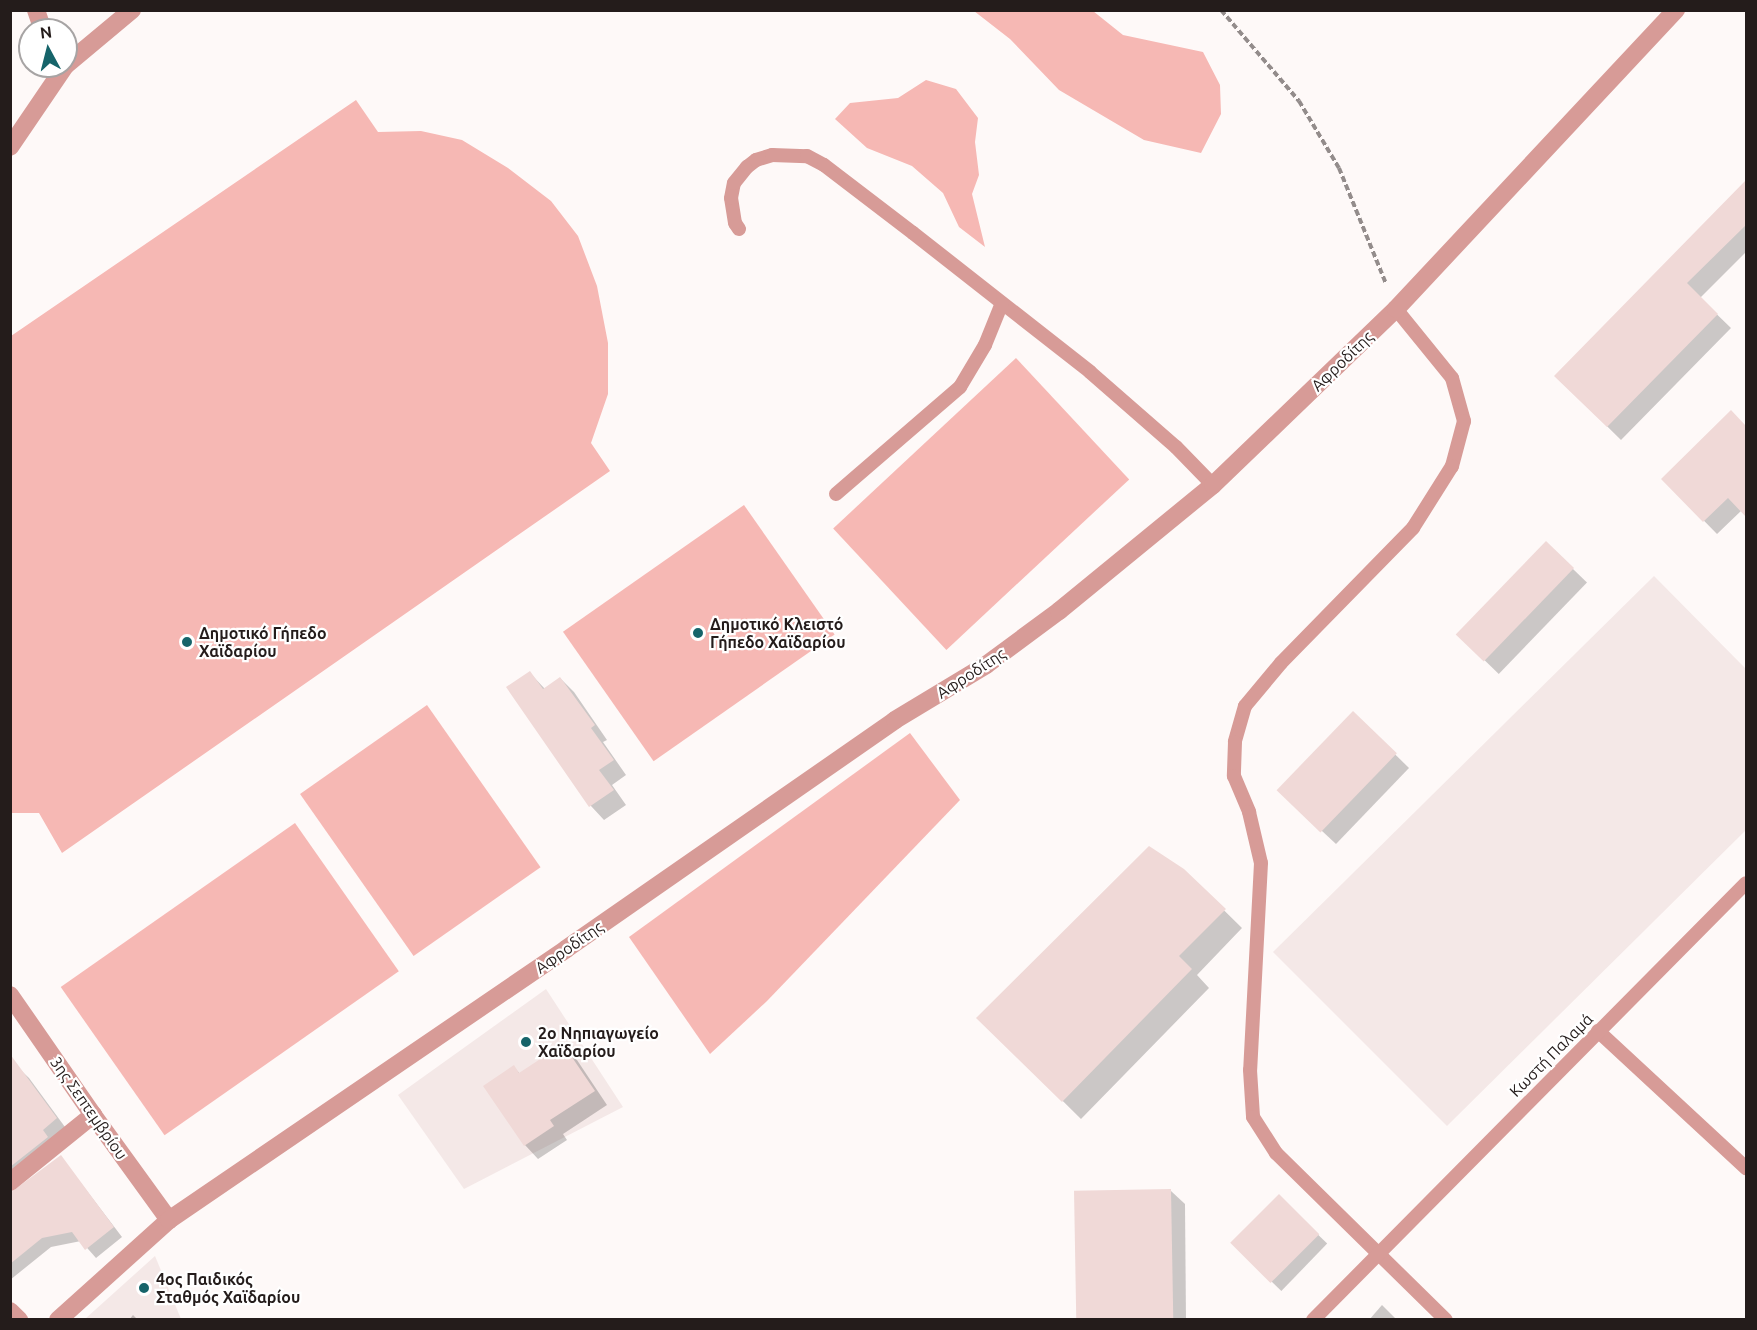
<!DOCTYPE html>
<html>
<head>
<meta charset="utf-8">
<style>
	body { margin:0 }
	#map { position:relative; width:1757px; height:1330px; overflow:hidden; background:#fef9f8; font-family:Ubuntu,sans-serif }
	div>[style] { position:absolute }
	[style*='--x'] { left:calc(var(--x)*1px); top:calc(var(--y)*1px); width:calc(var(--w)*1px); rotate:calc(var(--a)*1deg) }
	.built>* { inset:0; background:#f4e8e7 }
	.green>* { inset:0; background:#f6b8b4; transform-origin:0 0 }
	.shadow>* { inset:0; background:#0003; transform-origin:0 0 }
	.building>* { inset:0; background:#f0d9d7; transform-origin:0 0 }
	.path>* { height:4px; margin-top:-2px; transform-origin:0; background:repeating-linear-gradient(90deg,#938c8b 0 6px,transparent 0 9px) }
	.lane>* { height:14px; margin:-7px; padding:0 7px; transform-origin:7px; border-radius:7px; background:#d79b97 }
	.street>* { height:18px; margin:-9px; padding:0 9px; transform-origin:9px; border-radius:9px; background:#d79b97 }
	.dots>* { width:16px; height:16px; translate:-50% -50%; box-sizing:border-box; border:3px solid #fff; border-radius:50% }
	span { translate:-50% -50%; white-space:nowrap; text-align:center; line-height:1.15; -webkit-text-stroke:4.5px #fff; paint-order:stroke }
	.street-label { font-size:16px; color:#241c1b }
	.poi-label { font-size:16px; color:#241c1b; font-weight:700 }
	.left { translate:0 -50%; text-align:left }
	.frame { position:absolute; inset:0; border:12px solid #241c1b; pointer-events:none }
	.north { position:absolute; left:18px; top:18px; width:60px; height:60px; box-sizing:border-box; background:#fff; border:2px solid #a7a4a4; border-radius:50%; rotate:353deg; font-size:16px; font-weight:700; line-height:24px; text-align:center; color:#241c1b }
	.north::after { content:''; display:block; margin:auto; width:21px; height:27px; background:#16646a; clip-path:polygon(50% 0,100% 100%,50% 72%,0 100%) }
</style>
</head>
<body>
<div id="map">
	<div class="built">
		<i style="clip-path:polygon(1654px 576px,1746px 669px,1746px 830px,1447px 1126px,1273px 952px)"></i>
		<i style="clip-path:polygon(546px 989px,623px 1107px,464px 1189px,398px 1095px)"></i>
		<i style="clip-path:polygon(155px 1256px,181px 1319px,85px 1319px)"></i>
	</div>
	<div class="green">
		<i style="clip-path:polygon(974px 11px,1093px 11px,1123px 35px,1203px 52px,1220px 85px,1221px 114px,1201px 153px,1144px 140px,1059px 90px,1010px 39px)"></i>
		<i style="clip-path:polygon(926px 80px,956px 89px,978px 118px,975px 142px,979px 175px,972px 194px,985px 247px,959px 227px,943px 193px,912px 166px,867px 148px,835px 119px,850px 103px,898px 98px)"></i>
		<i style="clip-path:polygon(356px 100px,378px 132px,421px 131px,462px 140px,508px 168px,551px 201px,578px 236px,597px 286px,608px 343px,608px 394px,591px 443px,610px 471px,62px 853px,39px 813px,11px 813px,11px 336px)"></i>
		<i style="left:1016px;top:358px;width:166px;height:250px;rotate:47deg"></i>
		<i style="left:744px;top:505px;width:158px;height:221px;rotate:55deg"></i>
		<i style="left:427px;top:705px;width:198px;height:155px;rotate:55deg"></i>
		<i style="clip-path:polygon(910px 733px,960px 800px,767px 1001px,710px 1054px,629px 937px)"></i>
		<i style="left:295px;top:823px;width:181px;height:286px;rotate:55deg"></i>
	</div>
	<div class="shadow">
		<i style="clip-path:polygon(1746px 182px,1746px 252px,1700px 298px,1731px 328px,1621px 440px,1556px 376px)"></i>
		<i style="clip-path:polygon(1731px 412px,1746px 428px,1746px 514px,1742px 510px,1717px 534px,1663px 479px)"></i>
		<i style="left:1546px;top:543px;width:57px;height:127px;rotate:44deg"></i>
		<i style="clip-path:polygon(530px 673px,545px 689px,560px 678px,574px 692px,607px 740px,603px 742px,626px 775px,612px 785px,626px 805px,604px 820px,591px 806px,508px 688px)"></i>
		<i style="clip-path:polygon(1353px 713px,1409px 768px,1336px 844px,1293px 804px)"></i>
		<i style="clip-path:polygon(1183px 870px,1242px 928px,1197px 975px,1209px 988px,1081px 1119px,979px 1018px)"></i>
		<i style="clip-path:polygon(563px 1046px,577px 1060px,607px 1105px,563px 1134px,567px 1140px,538px 1159px,525px 1145px,514px 1067px,520px 1074px)"></i>
		<i style="clip-path:polygon(10px 1060px,29px 1078px,65px 1127px,10px 1185px)"></i>
		<i style="clip-path:polygon(61px 1157px,122px 1237px,96px 1258px,81px 1241px,51px 1247px,10px 1280px,10px 1194px)"></i>
		<i style="clip-path:polygon(1171px 1191px,1185px 1204px,1186px 1320px,1078px 1320px)"></i>
		<i style="left:1279px;top:1197px;width:67px;height:66px;rotate:44deg"></i>
		<i style="clip-path:polygon(1382px 1305px,1397px 1320px,1369px 1320px)"></i>
		<i style="clip-path:polygon(133px 1315px,138px 1320px,129px 1320px)"></i>
	</div>
	<div class="building">
		<i style="clip-path:polygon(1746px 180px,1746px 225px,1687px 283px,1718px 314px,1607px 427px,1554px 376px)"></i>
		<i style="clip-path:polygon(1731px 410px,1746px 426px,1746px 517px,1728px 498px,1703px 522px,1661px 479px)"></i>
		<i style="left:1546px;top:541px;width:39px;height:130px;rotate:44deg"></i>
		<i style="clip-path:polygon(530px 671px,543px 689px,560px 677px,595px 725px,591px 728px,614px 760px,599px 770px,614px 790px,589px 807px,506px 687px)"></i>
		<i style="left:1353px;top:711px;width:61px;height:110px;rotate:44deg"></i>
		<i style="clip-path:polygon(1149px 846px,1184px 869px,1226px 909px,1179px 956px,1192px 969px,1062px 1102px,976px 1018px)"></i>
		<i style="clip-path:polygon(563px 1044px,595px 1091px,550px 1120px,554px 1126px,524px 1146px,483px 1086px,514px 1065px,519px 1073px)"></i>
		<i style="clip-path:polygon(10px 1054px,57px 1118px,43px 1130px,48px 1137px,10px 1167px)"></i>
		<i style="clip-path:polygon(61px 1155px,114px 1227px,85px 1250px,72px 1232px,42px 1238px,10px 1264px,10px 1193px)"></i>
		<i style="left:1171px;top:1189px;width:131px;height:97px;rotate:89deg"></i>
		<i style="left:1279px;top:1194px;width:57px;height:69px;rotate:45deg"></i>
	</div>
	<div class="path">
		<i style="--x:1221;--y:10;--w:120;--a:49.4"></i>
		<i style="--x:1299;--y:101;--w:78;--a:59.2"></i>
		<i style="--x:1339;--y:168;--w:125;--a:67.9"></i>
	</div>
	<div class="lane">
		<i style="--x:739;--y:229;--w:7;--a:-124"></i>
		<i style="--x:735;--y:223;--w:25;--a:-99"></i>
		<i style="--x:731;--y:198;--w:15;--a:-79"></i>
		<i style="--x:734;--y:183;--w:21;--a:-51"></i>
		<i style="--x:747;--y:167;--w:11;--a:-38"></i>
		<i style="--x:756;--y:160;--w:17;--a:-17"></i>
		<i style="--x:772;--y:155;--w:35;--a:2"></i>
		<i style="--x:807;--y:156;--w:19;--a:28"></i>
		<i style="--x:824;--y:165;--w:112;--a:37.4"></i>
		<i style="--x:913;--y:233;--w:225;--a:38.1"></i>
		<i style="--x:1090;--y:372;--w:114;--a:41.1"></i>
		<i style="--x:1176;--y:447;--w:53;--a:45.8"></i>
		<i style="--x:1396;--y:309;--w:89;--a:50.9"></i>
		<i style="--x:1452;--y:378;--w:45;--a:74.4"></i>
		<i style="--x:1464;--y:421;--w:47;--a:104.9"></i>
		<i style="--x:1452;--y:466;--w:73;--a:122.2"></i>
		<i style="--x:1413;--y:528;--w:189;--a:134.4"></i>
		<i style="--x:1281;--y:663;--w:56;--a:129.9"></i>
		<i style="--x:1245;--y:706;--w:37;--a:106"></i>
		<i style="--x:1235;--y:742;--w:34;--a:92"></i>
		<i style="--x:1234;--y:776;--w:39;--a:67"></i>
		<i style="--x:1249;--y:812;--w:52;--a:76.8"></i>
		<i style="--x:1261;--y:863;--w:207;--a:93"></i>
		<i style="--x:1250;--y:1070;--w:47;--a:86.3"></i>
		<i style="--x:1253;--y:1117;--w:43;--a:57.4"></i>
		<i style="--x:1276;--y:1153;--w:238;--a:44.5"></i>
		<i style="--x:836;--y:494;--w:164;--a:-40.8"></i>
		<i style="--x:960;--y:387;--w:49;--a:-59.2"></i>
		<i style="--x:985;--y:345;--w:45;--a:-68"></i>
		<i style="--x:1598;--y:1031;--w:202;--a:42.8"></i>
		<i style="--x:1313;--y:1320;--w:615;--a:-45.26"></i>
	</div>
	<div class="street">
		<i style="--x:36;--y:10;--w:21;--a:71"></i>
		<i style="--x:66;--y:65;--w:86;--a:-39.8"></i>
		<i style="--x:10;--y:147;--w:98;--a:-55.8"></i>
		<i style="--x:10;--y:995;--w:146;--a:55.3"></i>
		<i style="--x:93;--y:1115;--w:130;--a:54.1"></i>
		<i style="--x:10;--y:1182;--w:107;--a:-38.9"></i>
		<i style="--x:10;--y:1311;--w:13;--a:45"></i>
		<i style="--x:58;--y:1320;--w:149;--a:-42"></i>
		<i style="--x:169;--y:1220;--w:481;--a:-34.3"></i>
		<i style="--x:566;--y:949;--w:401;--a:-34.8"></i>
		<i style="--x:895;--y:720;--w:106;--a:-31.1"></i>
		<i style="--x:986;--y:665;--w:91;--a:-36.5"></i>
		<i style="--x:1059;--y:611;--w:199;--a:-39.3"></i>
		<i style="--x:1213;--y:485;--w:254;--a:-43.9"></i>
		<i style="--x:1396;--y:309;--w:410;--a:-46.9"></i>
	</div>
	<div class="dots">
		<i style="left:698px;top:633px;background:#16646a"></i>
		<i style="left:187px;top:642px;background:#16646a"></i>
		<i style="left:526px;top:1042px;background:#16646a"></i>
		<i style="left:144px;top:1288px;background:#16646a"></i>
	</div>
	<div class="street-label">
		<span style="left:1342px;top:361px;rotate:-44deg">Αφροδίτης</span>
		<span style="left:971px;top:673px;rotate:-33deg">Αφροδίτης</span>
		<span style="left:569px;top:947px;rotate:-35deg">Αφροδίτης</span>
		<span style="left:1551px;top:1055px;rotate:-45deg">Κωστή Παλαμά</span>
		<span style="left:89px;top:1108px;rotate:55deg">3ης Σεπτεμβρίου</span>
	</div>
	<div class="poi-label">
		<span class="left" style="left:710px;top:633px">Δημοτικό Κλειστό<br>Γήπεδο Χαϊδαρίου</span>
		<span class="left" style="left:199px;top:642px">Δημοτικό Γήπεδο<br>Χαϊδαρίου</span>
		<span class="left" style="left:538px;top:1042px">2ο Νηπιαγωγείο<br>Χαϊδαρίου</span>
		<span class="left" style="left:156px;top:1288px">4ος Παιδικός<br>Σταθμός Χαϊδαρίου</span>
	</div>
	<div class="frame"></div>
	<div class="north">N</div>
</div>
</body>
</html>
